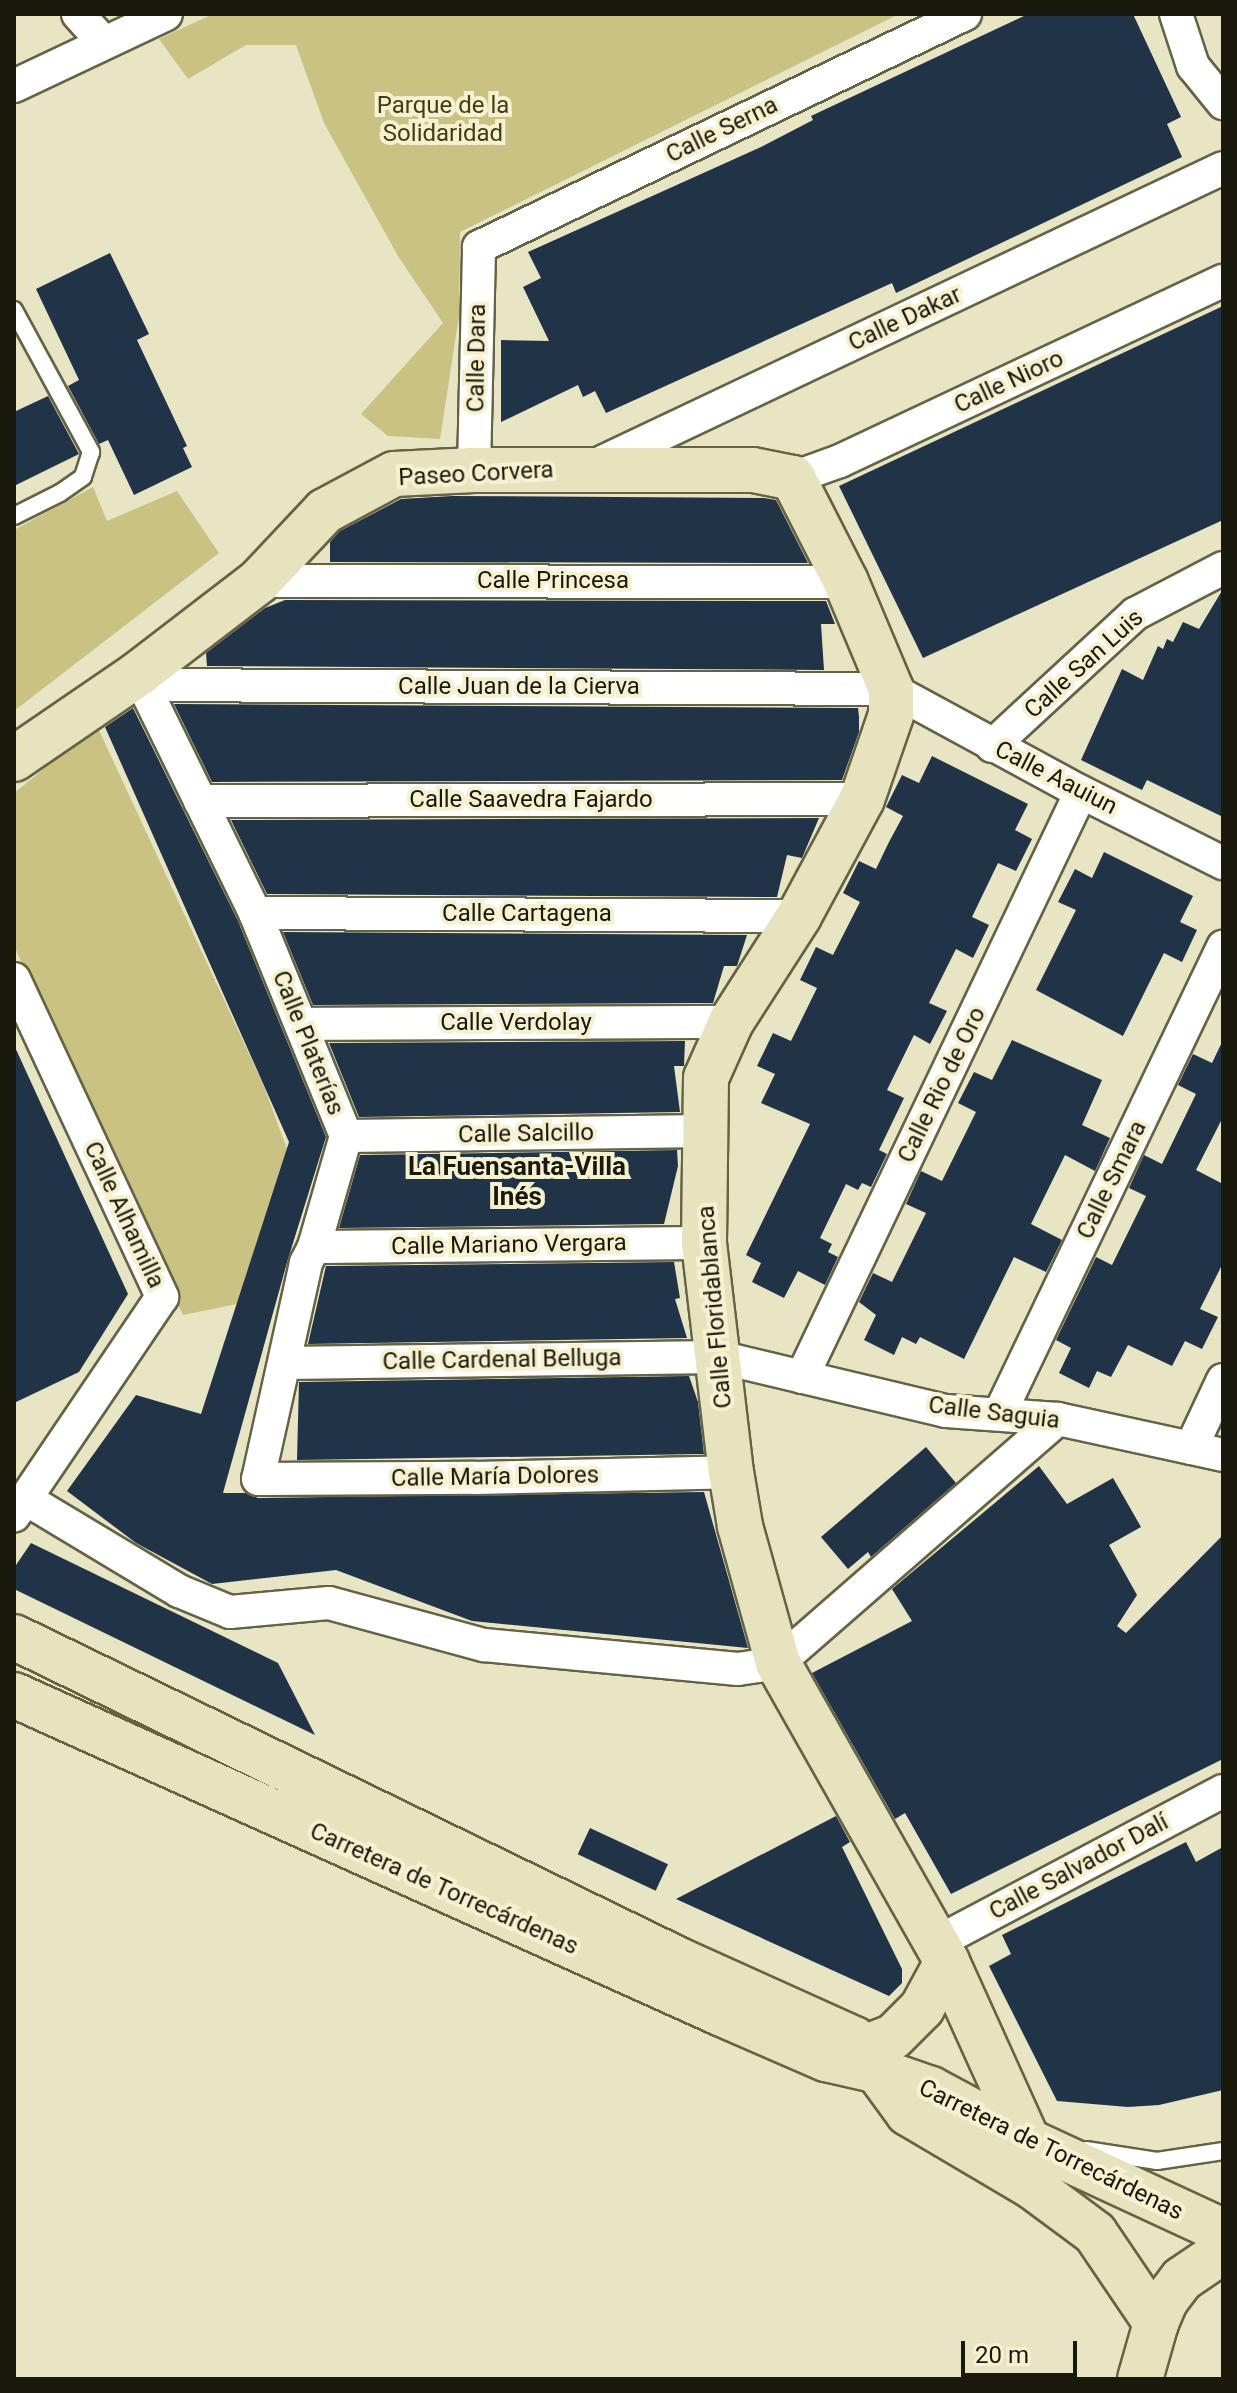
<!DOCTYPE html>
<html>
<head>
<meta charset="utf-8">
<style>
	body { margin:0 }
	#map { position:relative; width:1237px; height:2393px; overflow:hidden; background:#e8e5c4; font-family:Roboto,sans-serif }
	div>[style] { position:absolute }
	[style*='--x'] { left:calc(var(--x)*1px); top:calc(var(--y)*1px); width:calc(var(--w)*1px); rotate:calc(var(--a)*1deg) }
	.green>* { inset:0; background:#cac282 }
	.building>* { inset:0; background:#213347; transform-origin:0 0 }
	.roads { filter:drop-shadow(2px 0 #666245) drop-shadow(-2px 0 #666245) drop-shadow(0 2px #666245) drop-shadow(0 -2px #666245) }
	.lane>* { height:16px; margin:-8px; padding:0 8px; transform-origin:8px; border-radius:8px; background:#fff }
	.street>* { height:32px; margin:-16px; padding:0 16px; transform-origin:16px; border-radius:16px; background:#fff }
	.secondary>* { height:44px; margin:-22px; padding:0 22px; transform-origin:22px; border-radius:22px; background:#e7e3be }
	span { translate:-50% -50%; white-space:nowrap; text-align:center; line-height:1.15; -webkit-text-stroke:8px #f6f2d1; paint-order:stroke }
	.park-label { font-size:24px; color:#423d14 }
	.street-label { font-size:24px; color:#1a190d }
	.neighbourhood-label { font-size:26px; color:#1a190d; font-weight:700 }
	.frame { position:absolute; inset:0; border:16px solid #1a190d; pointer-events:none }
	.scale { position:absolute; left:961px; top:2341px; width:116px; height:36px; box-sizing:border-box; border:4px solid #1a190d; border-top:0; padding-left:10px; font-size:24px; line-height:28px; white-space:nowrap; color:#1a190d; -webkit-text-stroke:6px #f6f2d1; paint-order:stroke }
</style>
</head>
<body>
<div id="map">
	<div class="green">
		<i style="clip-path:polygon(213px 14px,894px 14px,895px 16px,460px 232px,459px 316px,440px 439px,388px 436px,361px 414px,443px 323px,398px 256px,324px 123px,296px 45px,246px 45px,188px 79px,159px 39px)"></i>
		<i style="clip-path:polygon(93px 487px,107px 521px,177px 491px,219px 553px,14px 711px,14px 530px)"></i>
		<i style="clip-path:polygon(97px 726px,263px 1084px,287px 1149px,242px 1303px,183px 1315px,14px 946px,14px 793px)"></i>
	</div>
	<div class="building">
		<i style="clip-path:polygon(1028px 14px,1133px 14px,1181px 117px,1167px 124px,1182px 157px,896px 293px,892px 283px,606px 413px,595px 391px,583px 397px,578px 385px,501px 422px,501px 340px,549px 341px,523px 287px,541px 278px,528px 252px,761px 147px,813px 120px,811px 116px)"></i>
		<i style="clip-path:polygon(110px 253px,149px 334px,137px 340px,187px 446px,183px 448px,192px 467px,134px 495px,108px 440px,99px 444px,68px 386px,79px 380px,36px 289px)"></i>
		<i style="clip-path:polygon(1223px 306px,1223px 520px,923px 658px,839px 486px)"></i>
		<i style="clip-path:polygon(48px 396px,79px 454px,14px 486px,14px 412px)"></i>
		<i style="clip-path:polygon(452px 496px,764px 498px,776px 500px,808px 563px,330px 562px,330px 542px,340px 531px,401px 499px)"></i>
		<i style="clip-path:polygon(1223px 589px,1223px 817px,1147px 780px,1142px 790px,1081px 760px,1122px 669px,1143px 680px,1158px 646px,1163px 649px,1167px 639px,1173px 642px,1183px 622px,1199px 629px)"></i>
		<i style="clip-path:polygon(285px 600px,826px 601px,835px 624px,821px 624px,824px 670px,207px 666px,206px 653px,265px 608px)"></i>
		<i style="clip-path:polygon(174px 704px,858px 708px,859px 717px,859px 732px,842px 780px,212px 782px)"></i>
		<i style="clip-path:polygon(133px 708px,238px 921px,326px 1137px,288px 1259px,223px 1493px,246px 1493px,258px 1498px,704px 1492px,748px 1648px,472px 1621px,336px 1570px,212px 1584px,136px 1543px,67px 1491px,136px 1395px,201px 1414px,289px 1142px,105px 727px)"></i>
		<i style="clip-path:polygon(932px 756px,1028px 804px,1015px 830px,1032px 839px,1016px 871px,998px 863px,972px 917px,989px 925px,973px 958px,956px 949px,929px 1003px,947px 1011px,930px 1044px,914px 1035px,887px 1090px,904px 1098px,879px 1150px,887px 1154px,871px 1187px,862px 1183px,858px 1190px,846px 1184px,820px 1238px,832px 1244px,828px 1252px,838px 1257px,825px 1285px,798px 1271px,784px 1298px,752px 1282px,761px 1263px,746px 1255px,810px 1124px,761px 1103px,775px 1074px,757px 1066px,773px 1033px,791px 1041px,817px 988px,800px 980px,816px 947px,833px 955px,860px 902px,843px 893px,859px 861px,876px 869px,889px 842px,903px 816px,886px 807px,902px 775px,919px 783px)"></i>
		<i style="clip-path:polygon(819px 818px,802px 858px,787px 855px,777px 897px,267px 894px,231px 820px)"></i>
		<i style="clip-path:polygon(1104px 852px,1193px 896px,1180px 922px,1197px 930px,1182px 962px,1164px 953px,1123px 1036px,1036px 990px,1076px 910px,1058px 902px,1075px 869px,1092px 878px)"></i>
		<i style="clip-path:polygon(283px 932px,747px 935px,737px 966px,724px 966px,713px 1003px,313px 1005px)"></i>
		<i style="clip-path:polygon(1012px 1040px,1102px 1080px,1082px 1125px,1110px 1138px,1095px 1171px,1065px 1155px,1031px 1224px,1062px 1240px,1046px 1272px,1014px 1257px,964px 1359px,920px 1337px,916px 1344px,902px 1337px,894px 1355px,864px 1340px,876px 1315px,859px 1302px,873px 1273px,892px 1282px,926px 1213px,906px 1204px,921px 1171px,942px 1181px,976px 1112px,958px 1103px,974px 1072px,992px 1080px)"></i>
		<i style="clip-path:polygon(1223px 1040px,1223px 1117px,1196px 1170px,1223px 1184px,1223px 1263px,1200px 1309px,1218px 1317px,1202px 1349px,1185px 1341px,1172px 1366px,1128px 1345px,1111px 1377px,1097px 1371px,1089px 1388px,1059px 1373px,1071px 1348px,1056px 1340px,1096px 1257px,1112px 1265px,1146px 1196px,1129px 1188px,1144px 1155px,1162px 1164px,1196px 1094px,1178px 1085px,1193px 1054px,1212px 1063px)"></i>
		<i style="clip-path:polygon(685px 1041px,684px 1066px,674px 1066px,680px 1112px,359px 1117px,329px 1043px)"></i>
		<i style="clip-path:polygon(14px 1045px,128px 1294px,79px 1372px,14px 1403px)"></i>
		<i style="clip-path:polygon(677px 1150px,678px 1166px,664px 1224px,339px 1228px,360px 1155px)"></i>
		<i style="clip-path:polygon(674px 1262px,680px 1298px,675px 1299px,687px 1338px,308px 1344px,326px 1266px)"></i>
		<i style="clip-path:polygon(689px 1376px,698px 1402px,704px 1454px,297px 1460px,299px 1382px)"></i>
		<i style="clip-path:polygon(926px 1447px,956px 1483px,871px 1557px,868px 1552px,848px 1569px,821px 1537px)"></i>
		<i style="clip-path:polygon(1039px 1466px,1067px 1504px,1113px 1478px,1141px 1527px,1109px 1545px,1137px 1595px,1117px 1626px,1126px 1633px,1223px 1535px,1223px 1759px,951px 1894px,905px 1813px,895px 1819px,812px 1673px,912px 1621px,892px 1589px)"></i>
		<i style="clip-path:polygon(31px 1543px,278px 1663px,315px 1735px,14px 1589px,14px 1568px)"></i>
		<i style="clip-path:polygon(836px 1816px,850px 1842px,842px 1847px,902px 1969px,902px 1983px,889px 1996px,676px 1899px)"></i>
		<i style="left:590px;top:1828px;width:86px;height:29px;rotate:25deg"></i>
		<i style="clip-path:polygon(1186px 1842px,1196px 1862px,1223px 1847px,1223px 2090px,1159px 2105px,1128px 2107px,1057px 2101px,989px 1966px,1011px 1954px,1002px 1935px)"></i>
	</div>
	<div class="roads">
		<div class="lane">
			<i style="--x:14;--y:310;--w:162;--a:61.5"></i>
			<i style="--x:91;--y:452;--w:26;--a:108"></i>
			<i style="--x:83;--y:477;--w:28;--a:145"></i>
			<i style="--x:60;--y:493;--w:51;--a:153.4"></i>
			<i style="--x:1086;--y:2150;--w:72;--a:8.8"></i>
			<i style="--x:1157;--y:2161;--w:67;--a:-8.6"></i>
		</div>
		<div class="street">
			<i style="--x:78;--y:14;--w:39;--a:48"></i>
			<i style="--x:1176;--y:14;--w:55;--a:71.9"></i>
			<i style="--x:1193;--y:66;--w:48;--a:51"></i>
			<i style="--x:14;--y:86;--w:168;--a:-25.3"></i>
			<i style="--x:594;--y:466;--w:696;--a:-25.35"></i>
			<i style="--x:474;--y:470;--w:223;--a:-88.7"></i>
			<i style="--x:479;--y:247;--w:539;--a:-25.61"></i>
			<i style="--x:793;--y:478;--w:50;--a:-19.9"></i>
			<i style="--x:840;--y:461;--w:423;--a:-25.2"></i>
			<i style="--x:259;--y:581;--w:587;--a:0.1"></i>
			<i style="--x:138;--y:674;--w:266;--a:63.9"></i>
			<i style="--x:255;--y:913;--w:241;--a:67.8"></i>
			<i style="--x:346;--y:1136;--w:116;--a:106.1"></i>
			<i style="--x:314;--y:1247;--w:18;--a:117"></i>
			<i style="--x:306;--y:1263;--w:221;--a:102.5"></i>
			<i style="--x:258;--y:1479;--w:217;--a:-0.3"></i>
			<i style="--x:475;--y:1478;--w:256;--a:-1.3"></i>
			<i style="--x:147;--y:685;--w:744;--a:0.31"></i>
			<i style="--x:891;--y:689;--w:216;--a:28.5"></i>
			<i style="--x:1081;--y:792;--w:159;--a:26.6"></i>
			<i style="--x:992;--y:746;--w:195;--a:-42.7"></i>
			<i style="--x:1135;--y:614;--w:99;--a:-27.6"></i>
			<i style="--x:200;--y:801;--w:662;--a:-0.17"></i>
			<i style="--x:255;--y:913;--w:544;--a:0.32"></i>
			<i style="--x:14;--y:979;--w:351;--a:65"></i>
			<i style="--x:162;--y:1297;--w:264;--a:124.1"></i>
			<i style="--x:301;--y:1024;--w:430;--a:-0.3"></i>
			<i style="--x:346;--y:1136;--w:360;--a:-0.8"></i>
			<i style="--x:314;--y:1247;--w:390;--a:-0.6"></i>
			<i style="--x:285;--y:1363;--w:434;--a:-0.8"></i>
			<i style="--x:719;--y:1357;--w:233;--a:13.4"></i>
			<i style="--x:946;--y:1411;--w:112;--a:4.1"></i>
			<i style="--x:1058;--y:1419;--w:169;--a:12.3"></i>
			<i style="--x:802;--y:1377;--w:648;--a:-64.5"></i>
			<i style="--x:1000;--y:1413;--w:517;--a:-64.43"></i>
			<i style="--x:1191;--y:1448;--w:75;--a:-64.8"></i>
			<i style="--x:26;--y:1499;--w:179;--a:31"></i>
			<i style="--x:179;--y:1591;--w:55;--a:22.4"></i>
			<i style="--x:230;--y:1612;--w:99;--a:-5.2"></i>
			<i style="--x:329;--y:1603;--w:161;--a:15.2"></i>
			<i style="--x:484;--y:1645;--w:255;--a:5.4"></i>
			<i style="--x:738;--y:1669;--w:40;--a:-8.5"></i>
			<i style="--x:778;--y:1663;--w:371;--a:-41.1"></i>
			<i style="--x:934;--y:1944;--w:327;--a:-27.9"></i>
		</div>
		<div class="secondary">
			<i style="--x:14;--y:759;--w:150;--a:-34.4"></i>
			<i style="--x:138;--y:674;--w:153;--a:-37.5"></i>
			<i style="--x:259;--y:581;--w:96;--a:-46.7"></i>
			<i style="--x:325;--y:511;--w:78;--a:-28.2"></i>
			<i style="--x:394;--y:474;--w:80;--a:-2.9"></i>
			<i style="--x:474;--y:470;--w:279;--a:0"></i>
			<i style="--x:753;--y:470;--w:41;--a:11.3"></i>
			<i style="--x:793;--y:478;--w:117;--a:63"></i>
			<i style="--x:846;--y:582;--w:116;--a:67.2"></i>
			<i style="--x:891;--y:689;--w:26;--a:90"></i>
			<i style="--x:891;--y:715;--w:89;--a:109"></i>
			<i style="--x:862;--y:799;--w:133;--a:118.3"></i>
			<i style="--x:799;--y:916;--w:126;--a:122.7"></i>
			<i style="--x:731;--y:1022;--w:61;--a:114.1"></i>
			<i style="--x:706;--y:1078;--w:165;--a:90.7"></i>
			<i style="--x:704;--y:1243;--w:231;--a:83.3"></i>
			<i style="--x:731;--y:1472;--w:55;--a:80.5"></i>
			<i style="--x:740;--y:1526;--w:142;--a:74.5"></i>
			<i style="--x:778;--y:1663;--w:343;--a:60.5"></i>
			<i style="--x:947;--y:1962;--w:196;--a:65.7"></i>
			<i style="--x:14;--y:1637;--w:739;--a:25.91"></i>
			<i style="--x:679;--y:1960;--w:192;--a:24.3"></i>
			<i style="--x:854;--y:2039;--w:92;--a:53.9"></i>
			<i style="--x:908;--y:2113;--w:145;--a:30.6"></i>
			<i style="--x:1033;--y:2187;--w:77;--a:36.6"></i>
			<i style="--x:1095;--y:2233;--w:109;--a:55.9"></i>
			<i style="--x:14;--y:1695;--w:774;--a:24.25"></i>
			<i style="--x:720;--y:2013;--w:116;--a:23.5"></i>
			<i style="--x:826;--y:2059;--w:54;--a:12.8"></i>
			<i style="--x:879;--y:2071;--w:55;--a:19.1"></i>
			<i style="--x:931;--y:2089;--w:110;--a:28.2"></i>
			<i style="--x:1028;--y:2141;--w:215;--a:24.8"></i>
			<i style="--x:861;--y:2049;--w:34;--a:-21"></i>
			<i style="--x:893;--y:2037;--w:41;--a:-45"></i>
			<i style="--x:922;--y:2008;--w:52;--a:-61.5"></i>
			<i style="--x:1140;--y:2379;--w:58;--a:-74.1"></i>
			<i style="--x:1156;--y:2323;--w:25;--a:-67"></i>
			<i style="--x:1166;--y:2300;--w:26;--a:-53"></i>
			<i style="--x:1182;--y:2279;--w:50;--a:-34.3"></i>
		</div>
	</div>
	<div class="park-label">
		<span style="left:443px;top:120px">Parque de la<br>Solidaridad</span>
	</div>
	<div class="street-label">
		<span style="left:722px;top:130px;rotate:-26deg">Calle Serna</span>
		<span style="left:905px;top:319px;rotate:-25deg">Calle Dakar</span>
		<span style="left:477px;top:358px;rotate:-89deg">Calle Dara</span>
		<span style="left:1009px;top:382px;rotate:-25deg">Calle Nioro</span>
		<span style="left:476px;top:474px;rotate:-3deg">Paseo Corvera</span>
		<span style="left:553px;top:581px">Calle Princesa</span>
		<span style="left:1084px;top:664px;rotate:-42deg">Calle San Luis</span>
		<span style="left:519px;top:687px">Calle Juan de la Cierva</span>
		<span style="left:1056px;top:778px;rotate:27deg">Calle Aauiun</span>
		<span style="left:531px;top:800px">Calle Saavedra Fajardo</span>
		<span style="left:527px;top:914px">Calle Cartagena</span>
		<span style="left:516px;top:1023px">Calle Verdolay</span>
		<span style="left:308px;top:1043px;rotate:68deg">Calle Platerías</span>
		<span style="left:942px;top:1085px;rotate:-64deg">Calle Rio de Oro</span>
		<span style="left:526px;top:1134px;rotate:-1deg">Calle Salcillo</span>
		<span style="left:1112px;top:1180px;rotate:-64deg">Calle Smara</span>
		<span style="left:124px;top:1215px;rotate:65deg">Calle Alhamilla</span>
		<span style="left:509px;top:1245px;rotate:-1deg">Calle Mariano Vergara</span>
		<span style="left:715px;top:1307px;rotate:-95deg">Calle Floridablanca</span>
		<span style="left:502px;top:1360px;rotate:-1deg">Calle Cardenal Belluga</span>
		<span style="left:994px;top:1413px;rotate:7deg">Calle Saguia</span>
		<span style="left:495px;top:1477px;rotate:-1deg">Calle María Dolores</span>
		<span style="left:1079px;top:1867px;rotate:-28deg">Calle Salvador Dalí</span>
		<span style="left:444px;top:1889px;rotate:24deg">Carretera de Torrecárdenas</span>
		<span style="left:1051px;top:2150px;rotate:26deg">Carretera de Torrecárdenas</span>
	</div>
	<div class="neighbourhood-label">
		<span style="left:517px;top:1182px">La Fuensanta-Villa<br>Inés</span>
	</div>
	<div class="frame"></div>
	<div class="scale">20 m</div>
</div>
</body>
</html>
